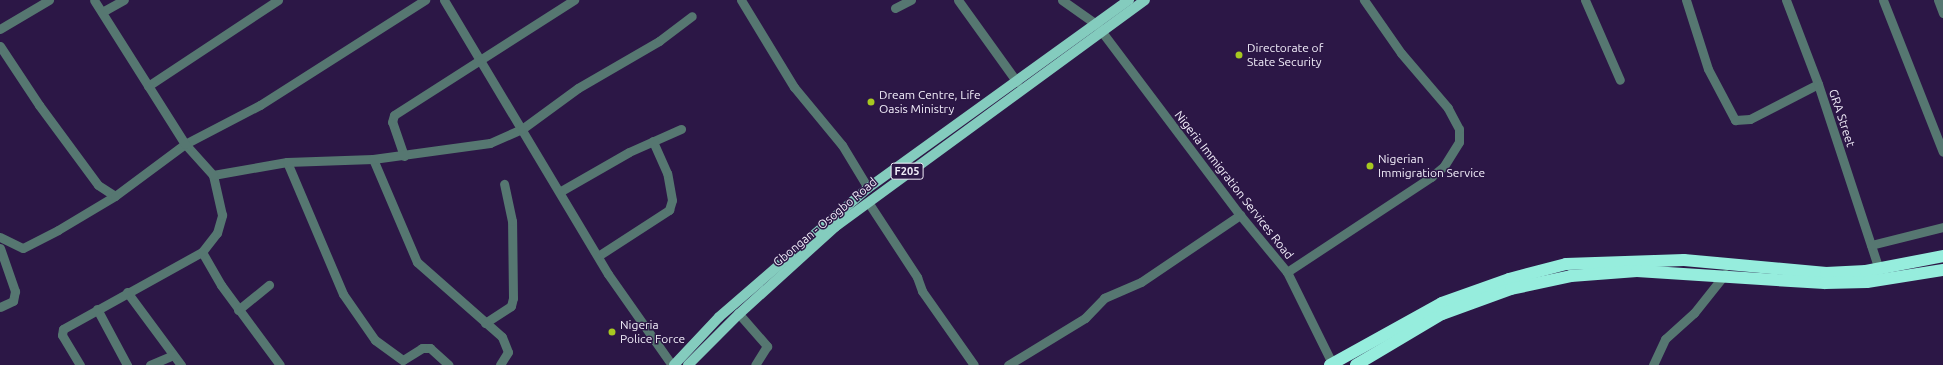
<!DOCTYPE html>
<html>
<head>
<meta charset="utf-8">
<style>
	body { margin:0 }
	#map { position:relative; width:1943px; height:365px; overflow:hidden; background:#2c1746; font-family:Ubuntu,sans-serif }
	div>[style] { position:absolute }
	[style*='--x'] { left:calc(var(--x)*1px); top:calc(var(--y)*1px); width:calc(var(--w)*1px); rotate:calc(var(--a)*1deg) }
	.minor>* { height:9px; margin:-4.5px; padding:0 4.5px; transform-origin:4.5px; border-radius:4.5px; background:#567771 }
	.major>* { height:10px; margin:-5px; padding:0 5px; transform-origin:5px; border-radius:5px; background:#84ccbe }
	.highway>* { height:12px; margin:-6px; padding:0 6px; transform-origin:6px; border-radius:6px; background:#96eddd }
	.dots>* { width:11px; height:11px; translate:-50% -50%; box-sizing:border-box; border:2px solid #2c1746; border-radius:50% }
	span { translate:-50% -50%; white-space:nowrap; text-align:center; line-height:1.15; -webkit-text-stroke:3px #2c1746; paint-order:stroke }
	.shield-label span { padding:1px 3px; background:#2c1746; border:1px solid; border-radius:3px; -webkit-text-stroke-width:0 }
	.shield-label { font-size:11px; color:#f2eefa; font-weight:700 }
	.poi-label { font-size:12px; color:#f2eefa }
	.left { translate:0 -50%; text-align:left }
	.street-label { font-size:12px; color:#f2eefa }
</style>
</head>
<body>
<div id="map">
	<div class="minor">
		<i style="--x:444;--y:0;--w:319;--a:59.1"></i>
		<i style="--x:608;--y:274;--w:111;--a:54.9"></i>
		<i style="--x:741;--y:0;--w:102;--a:58.7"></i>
		<i style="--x:794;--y:87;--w:75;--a:50.4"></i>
		<i style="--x:842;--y:145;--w:50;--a:58.8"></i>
		<i style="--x:958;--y:0;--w:101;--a:54.3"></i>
		<i style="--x:1062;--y:0;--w:42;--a:35.2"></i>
		<i style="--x:1096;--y:24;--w:239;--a:53"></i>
		<i style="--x:1240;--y:215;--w:74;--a:50.5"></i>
		<i style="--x:1287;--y:272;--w:102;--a:63.7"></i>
		<i style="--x:1585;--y:0;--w:87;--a:66.4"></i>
		<i style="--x:1686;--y:0;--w:72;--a:72.3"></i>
		<i style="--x:1708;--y:69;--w:58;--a:62.1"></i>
		<i style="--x:1735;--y:120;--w:15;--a:-4"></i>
		<i style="--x:1750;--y:119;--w:76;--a:-27.2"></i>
		<i style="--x:1786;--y:0;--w:90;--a:69.1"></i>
		<i style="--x:1818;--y:84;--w:195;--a:71.8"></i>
		<i style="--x:1883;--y:0;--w:163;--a:68.5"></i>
		<i style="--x:1938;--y:0;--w:14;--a:69"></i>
		<i style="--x:895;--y:8;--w:18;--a:-27"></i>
		<i style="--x:102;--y:12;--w:25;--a:-29"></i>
		<i style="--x:0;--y:29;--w:57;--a:-30.6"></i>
		<i style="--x:0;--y:46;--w:71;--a:56.5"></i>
		<i style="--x:39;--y:105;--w:99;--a:53.6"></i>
		<i style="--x:98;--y:185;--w:20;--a:33"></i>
		<i style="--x:148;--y:86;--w:156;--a:-33.5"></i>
		<i style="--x:404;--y:156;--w:36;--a:-109"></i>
		<i style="--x:392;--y:122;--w:7;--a:-74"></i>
		<i style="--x:394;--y:115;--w:214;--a:-32.6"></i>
		<i style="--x:373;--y:159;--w:112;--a:66.9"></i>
		<i style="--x:417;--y:262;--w:113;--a:41.4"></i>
		<i style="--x:502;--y:337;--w:16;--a:68"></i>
		<i style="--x:508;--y:352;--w:15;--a:122"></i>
		<i style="--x:287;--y:162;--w:143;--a:67"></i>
		<i style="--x:343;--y:294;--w:56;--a:55.2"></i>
		<i style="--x:375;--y:340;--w:34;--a:36"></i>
		<i style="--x:403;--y:360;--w:22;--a:-32"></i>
		<i style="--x:422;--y:348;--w:8;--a:0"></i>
		<i style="--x:430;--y:348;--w:25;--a:42"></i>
		<i style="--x:213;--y:175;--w:75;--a:-10"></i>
		<i style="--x:287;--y:162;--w:86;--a:-2"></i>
		<i style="--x:373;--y:159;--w:118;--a:-7.8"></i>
		<i style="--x:490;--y:143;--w:35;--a:-24"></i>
		<i style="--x:522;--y:129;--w:69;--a:-36.2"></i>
		<i style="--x:578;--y:88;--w:94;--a:-30.1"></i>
		<i style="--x:659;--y:41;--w:41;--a:-37.1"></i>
		<i style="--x:561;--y:191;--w:78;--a:-29.8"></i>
		<i style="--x:629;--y:152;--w:57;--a:-23.9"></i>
		<i style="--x:868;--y:202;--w:90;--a:56.8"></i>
		<i style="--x:917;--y:277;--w:15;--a:70"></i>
		<i style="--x:922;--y:291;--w:90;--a:54.9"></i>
		<i style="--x:0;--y:237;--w:25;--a:26"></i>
		<i style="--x:23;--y:248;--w:39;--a:-27"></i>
		<i style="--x:58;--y:230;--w:66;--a:-30.8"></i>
		<i style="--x:115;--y:196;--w:87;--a:-36.6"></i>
		<i style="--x:185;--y:144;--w:85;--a:-27.5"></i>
		<i style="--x:260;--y:105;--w:196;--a:-32.5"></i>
		<i style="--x:1871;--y:245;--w:74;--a:-14"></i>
		<i style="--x:0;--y:248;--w:46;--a:70.8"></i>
		<i style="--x:15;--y:291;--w:10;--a:101"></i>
		<i style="--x:13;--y:301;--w:14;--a:155"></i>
		<i style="--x:202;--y:252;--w:38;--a:60"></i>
		<i style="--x:221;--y:285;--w:99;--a:53.6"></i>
		<i style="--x:598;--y:256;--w:85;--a:-32.9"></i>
		<i style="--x:669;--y:210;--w:10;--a:-73"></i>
		<i style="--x:672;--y:200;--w:27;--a:-100"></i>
		<i style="--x:667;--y:173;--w:35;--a:-114"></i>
		<i style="--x:1287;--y:272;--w:173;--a:-33.4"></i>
		<i style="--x:1431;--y:177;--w:17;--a:-40"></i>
		<i style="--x:1444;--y:166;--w:28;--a:-58"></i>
		<i style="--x:1459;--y:142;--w:13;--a:-90"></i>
		<i style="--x:1459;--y:129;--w:24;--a:-118"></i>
		<i style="--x:1448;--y:108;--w:72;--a:-130.5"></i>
		<i style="--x:1401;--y:53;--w:65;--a:-124.9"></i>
		<i style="--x:127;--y:292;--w:91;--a:53.5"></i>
		<i style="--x:97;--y:309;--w:64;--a:61.8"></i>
		<i style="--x:238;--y:310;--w:40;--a:-39"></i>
		<i style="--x:739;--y:314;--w:43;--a:48.8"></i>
		<i style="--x:767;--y:346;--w:22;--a:122"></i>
		<i style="--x:485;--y:323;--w:31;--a:-33"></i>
		<i style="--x:511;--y:306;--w:8;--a:-76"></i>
		<i style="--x:513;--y:298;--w:77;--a:-90.7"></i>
		<i style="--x:512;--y:221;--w:38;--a:-102"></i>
		<i style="--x:80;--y:365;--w:35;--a:-121"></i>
		<i style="--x:62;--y:335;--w:6;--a:-81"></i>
		<i style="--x:63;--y:329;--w:159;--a:-29"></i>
		<i style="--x:202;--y:252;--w:24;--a:-52"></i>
		<i style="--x:217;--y:233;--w:19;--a:-74"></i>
		<i style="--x:222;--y:215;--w:41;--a:-102.7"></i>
		<i style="--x:213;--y:175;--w:42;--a:-132.1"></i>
		<i style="--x:185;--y:144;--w:170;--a:-122.3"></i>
		<i style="--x:150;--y:365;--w:25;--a:-23"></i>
		<i style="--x:1008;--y:365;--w:90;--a:-31.4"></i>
		<i style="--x:1085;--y:318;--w:28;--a:-46"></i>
		<i style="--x:1104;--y:298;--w:40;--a:-23.4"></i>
		<i style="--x:1141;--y:282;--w:120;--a:-34.1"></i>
		<i style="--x:1653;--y:365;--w:29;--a:-65"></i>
		<i style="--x:1665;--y:339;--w:39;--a:-42"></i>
		<i style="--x:1694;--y:313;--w:50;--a:-51.5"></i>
	</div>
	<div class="major">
		<i style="--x:674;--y:365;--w:66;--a:-46.8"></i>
		<i style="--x:719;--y:317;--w:197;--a:-40.9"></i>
		<i style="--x:868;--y:188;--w:322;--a:-35.8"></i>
		<i style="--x:688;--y:365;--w:72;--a:-45"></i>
		<i style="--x:739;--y:314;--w:130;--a:-42.2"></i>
		<i style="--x:835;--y:227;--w:384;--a:-36.2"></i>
	</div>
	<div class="highway">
		<i style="--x:1330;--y:365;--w:128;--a:-29"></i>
		<i style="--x:1442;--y:303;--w:71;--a:-19.7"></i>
		<i style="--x:1509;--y:279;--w:59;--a:-14.7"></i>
		<i style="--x:1566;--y:264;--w:118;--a:-1.9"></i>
		<i style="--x:1684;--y:260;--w:143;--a:5.2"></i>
		<i style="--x:1826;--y:273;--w:40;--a:-2.9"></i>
		<i style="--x:1866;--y:271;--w:78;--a:-11"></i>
		<i style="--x:1356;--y:365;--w:100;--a:-30.7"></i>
		<i style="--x:1442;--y:314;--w:73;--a:-19.9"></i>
		<i style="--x:1511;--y:289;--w:61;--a:-12.2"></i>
		<i style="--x:1571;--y:276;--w:66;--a:-4.3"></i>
		<i style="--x:1637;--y:271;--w:188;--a:3.7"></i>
		<i style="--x:1825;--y:283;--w:42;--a:-1.4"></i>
		<i style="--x:1867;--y:282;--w:77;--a:-9"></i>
	</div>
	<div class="dots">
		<i style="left:1239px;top:55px;background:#a7c820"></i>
		<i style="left:871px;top:102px;background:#a7c820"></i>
		<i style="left:1370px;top:166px;background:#a7c820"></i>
		<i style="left:612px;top:332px;background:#a7c820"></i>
	</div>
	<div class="shield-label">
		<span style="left:907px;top:171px">F205</span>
	</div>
	<div class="poi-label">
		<span class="left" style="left:1247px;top:55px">Directorate of<br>State Security</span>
		<span class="left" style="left:879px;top:102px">Dream Centre, Life<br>Oasis Ministry</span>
		<span class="left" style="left:1378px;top:166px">Nigerian<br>Immigration Service</span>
		<span class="left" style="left:620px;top:332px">Nigeria<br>Police Force</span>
	</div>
	<div class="street-label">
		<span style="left:1842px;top:118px;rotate:72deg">GRA Street</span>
		<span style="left:1234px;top:185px;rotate:52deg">Nigeria Immigration Services Road</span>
		<span style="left:825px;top:222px;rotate:-40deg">Gbongan - Osogbo Road</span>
	</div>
</div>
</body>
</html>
